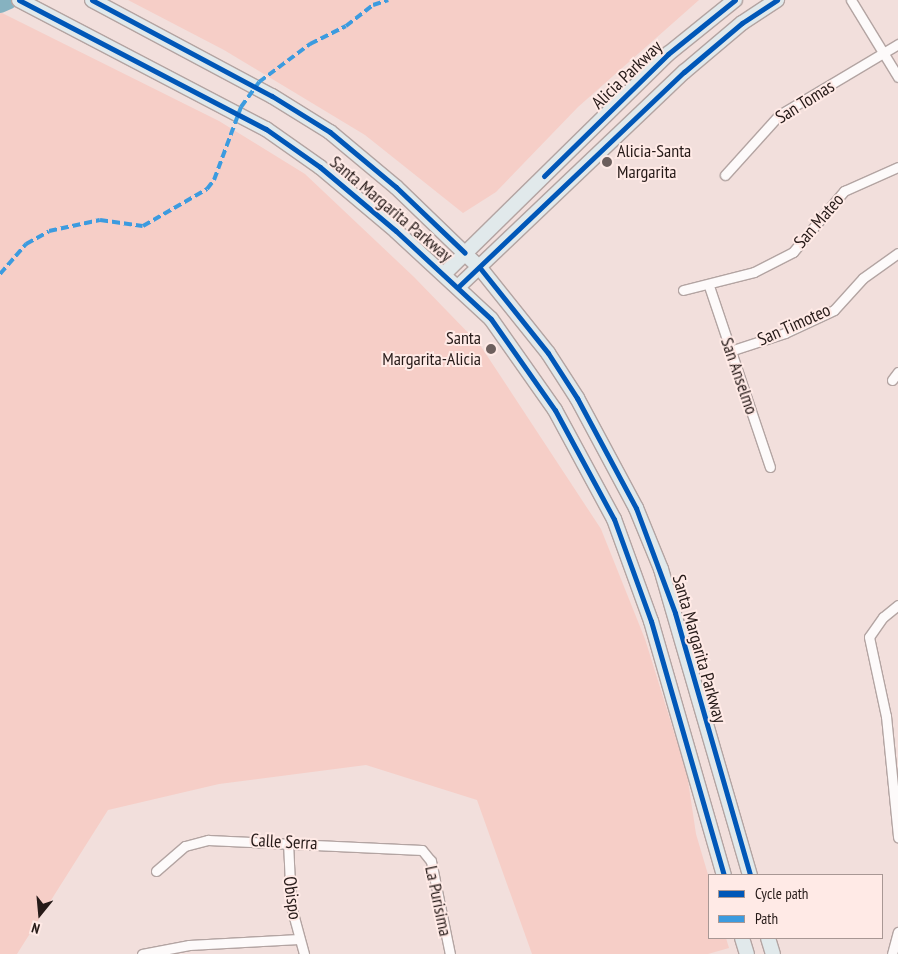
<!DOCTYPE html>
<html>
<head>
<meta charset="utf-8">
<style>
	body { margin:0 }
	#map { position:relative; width:898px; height:954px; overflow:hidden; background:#f2dfdc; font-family:"PT Sans Narrow",sans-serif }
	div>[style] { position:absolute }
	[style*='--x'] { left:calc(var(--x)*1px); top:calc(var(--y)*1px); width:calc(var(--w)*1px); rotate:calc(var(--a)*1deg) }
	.green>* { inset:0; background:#f6cec7 }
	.river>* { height:18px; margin:-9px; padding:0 9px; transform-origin:9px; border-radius:9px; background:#86b2c0 }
	.roads { filter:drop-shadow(1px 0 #b3a4a2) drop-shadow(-1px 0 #b3a4a2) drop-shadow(0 1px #b3a4a2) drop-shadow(0 -1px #b3a4a2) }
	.street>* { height:9px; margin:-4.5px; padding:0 4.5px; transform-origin:4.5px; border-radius:4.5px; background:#fdfafa }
	.primary>* { height:14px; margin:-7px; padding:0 7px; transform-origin:7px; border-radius:7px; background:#e1e9eb }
	.quiet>* { height:4px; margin-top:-2px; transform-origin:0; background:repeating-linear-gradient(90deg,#3c9bdf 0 8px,transparent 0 12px) }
	.cycleway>* { height:5px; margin:-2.5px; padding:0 2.5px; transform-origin:2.5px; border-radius:2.5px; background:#0057b8 }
	.dots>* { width:14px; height:14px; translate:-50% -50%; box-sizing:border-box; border:2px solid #ffeae6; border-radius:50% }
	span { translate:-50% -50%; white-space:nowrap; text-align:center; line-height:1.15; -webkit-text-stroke:4px #ffeae6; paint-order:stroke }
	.street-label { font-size:18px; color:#261a18 }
	.poi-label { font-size:18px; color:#261a18 }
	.left { translate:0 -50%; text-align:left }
	.right { translate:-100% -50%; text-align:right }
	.legend { position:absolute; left:708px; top:874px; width:175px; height:65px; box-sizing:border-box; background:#ffeae6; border:1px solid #a89794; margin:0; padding:6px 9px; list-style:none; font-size:15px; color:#261a18 }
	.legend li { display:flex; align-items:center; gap:10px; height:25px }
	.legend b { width:25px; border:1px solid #a89794 }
	.north { position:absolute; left:15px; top:889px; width:50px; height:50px; -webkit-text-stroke:4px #ffeae6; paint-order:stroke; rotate:197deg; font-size:14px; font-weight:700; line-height:20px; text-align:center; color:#261a18 }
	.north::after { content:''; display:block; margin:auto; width:18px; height:22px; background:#261a18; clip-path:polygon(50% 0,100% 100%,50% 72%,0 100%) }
</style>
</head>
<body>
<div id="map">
	<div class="green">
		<i style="clip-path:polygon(128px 0,699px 0,578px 107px,496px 192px,463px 213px,365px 135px,224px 50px)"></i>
		<i style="clip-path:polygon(0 12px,219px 121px,305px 174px,414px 277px,480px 345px,601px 529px,645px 639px,687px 774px,696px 834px,709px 878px,709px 938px,726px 938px,729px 948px,708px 954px,532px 954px,477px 800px,366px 765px,219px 784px,108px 810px,17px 954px,0 954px)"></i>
	</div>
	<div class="river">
		<i style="--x:0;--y:4;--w:10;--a:-24"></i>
	</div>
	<div class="roads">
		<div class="street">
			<i style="--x:851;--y:0;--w:90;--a:58.6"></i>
			<i style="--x:725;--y:175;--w:81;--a:-48"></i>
			<i style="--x:779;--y:115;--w:139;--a:-30.8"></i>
			<i style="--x:709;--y:286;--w:191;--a:71.4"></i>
			<i style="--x:683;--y:290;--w:73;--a:-14.2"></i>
			<i style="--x:754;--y:272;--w:44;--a:-27.1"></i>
			<i style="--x:793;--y:252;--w:80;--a:-50.1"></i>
			<i style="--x:844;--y:191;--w:59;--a:-24"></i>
			<i style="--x:730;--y:351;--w:58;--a:-18.1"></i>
			<i style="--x:785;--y:333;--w:54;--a:-25.1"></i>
			<i style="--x:834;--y:310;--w:43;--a:-47.8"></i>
			<i style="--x:863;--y:278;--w:43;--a:-35.5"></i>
			<i style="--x:892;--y:380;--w:10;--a:-53"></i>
			<i style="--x:898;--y:605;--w:19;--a:141"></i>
			<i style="--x:883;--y:617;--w:24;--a:125"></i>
			<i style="--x:869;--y:637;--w:81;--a:77.9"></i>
			<i style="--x:886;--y:716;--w:122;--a:84.3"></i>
			<i style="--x:288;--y:842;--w:64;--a:87.3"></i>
			<i style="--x:291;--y:906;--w:50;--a:74.8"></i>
			<i style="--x:156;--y:871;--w:38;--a:-41"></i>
			<i style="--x:185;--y:846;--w:24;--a:-15"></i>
			<i style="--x:208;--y:840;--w:214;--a:2.7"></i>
			<i style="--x:422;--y:850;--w:14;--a:51"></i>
			<i style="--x:431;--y:861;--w:95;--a:78.5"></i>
			<i style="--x:142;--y:954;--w:48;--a:-10.8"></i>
			<i style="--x:189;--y:945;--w:110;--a:-3.1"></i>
			<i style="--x:892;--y:954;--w:23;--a:-75"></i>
		</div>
		<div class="primary">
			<i style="--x:19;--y:0;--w:279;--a:27.6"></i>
			<i style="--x:266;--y:129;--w:66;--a:35.1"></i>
			<i style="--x:320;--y:167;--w:99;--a:40.1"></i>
			<i style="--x:396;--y:231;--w:129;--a:42.8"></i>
			<i style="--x:491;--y:319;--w:111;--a:54.9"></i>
			<i style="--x:555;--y:410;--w:124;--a:61.6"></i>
			<i style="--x:614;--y:519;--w:109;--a:70.1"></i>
			<i style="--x:651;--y:621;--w:264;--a:74"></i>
			<i style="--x:92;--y:0;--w:204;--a:28.1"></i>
			<i style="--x:272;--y:96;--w:68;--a:31.8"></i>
			<i style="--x:330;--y:132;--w:86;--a:39.8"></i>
			<i style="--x:396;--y:187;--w:117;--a:44"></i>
			<i style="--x:480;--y:268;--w:109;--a:51.3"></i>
			<i style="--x:548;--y:353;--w:54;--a:57.2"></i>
			<i style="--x:577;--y:398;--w:125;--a:61.8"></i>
			<i style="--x:636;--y:508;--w:66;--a:67.7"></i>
			<i style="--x:661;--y:569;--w:319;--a:73.8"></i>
			<i style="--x:445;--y:273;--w:313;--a:-44.5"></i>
			<i style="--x:668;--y:54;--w:86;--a:-38.9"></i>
			<i style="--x:459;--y:286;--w:311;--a:-43.6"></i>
			<i style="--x:684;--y:72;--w:76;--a:-40.2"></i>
			<i style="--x:742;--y:23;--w:42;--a:-33.3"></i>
			<i style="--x:742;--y:938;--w:17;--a:73"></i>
			<i style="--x:768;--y:938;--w:17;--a:73"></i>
		</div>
	</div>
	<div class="quiet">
		<i style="--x:0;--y:274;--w:40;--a:-49"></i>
		<i style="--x:26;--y:244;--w:26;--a:-29"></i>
		<i style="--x:49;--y:231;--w:52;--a:-12.2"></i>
		<i style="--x:100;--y:220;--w:43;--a:7.9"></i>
		<i style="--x:143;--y:226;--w:74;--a:-30"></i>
		<i style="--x:207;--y:189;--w:11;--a:-52"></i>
		<i style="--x:214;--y:180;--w:78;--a:-69.7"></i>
		<i style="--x:241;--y:107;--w:31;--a:-54"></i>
		<i style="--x:259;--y:82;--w:64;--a:-36.7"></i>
		<i style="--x:310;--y:44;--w:40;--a:-26.6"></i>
		<i style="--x:346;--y:26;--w:34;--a:-38"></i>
		<i style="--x:373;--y:5;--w:16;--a:-18"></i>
	</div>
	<div class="cycleway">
		<i style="--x:19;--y:0;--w:279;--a:27.6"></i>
		<i style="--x:266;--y:129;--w:66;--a:35.1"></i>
		<i style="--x:320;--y:167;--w:99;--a:40.1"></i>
		<i style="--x:396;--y:231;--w:129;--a:42.8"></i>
		<i style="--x:491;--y:319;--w:111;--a:54.9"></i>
		<i style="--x:555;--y:410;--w:124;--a:61.6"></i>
		<i style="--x:614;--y:519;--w:109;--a:70.1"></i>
		<i style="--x:651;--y:621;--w:264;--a:74"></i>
		<i style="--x:92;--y:0;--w:204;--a:28.1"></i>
		<i style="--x:272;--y:96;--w:68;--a:31.8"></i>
		<i style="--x:330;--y:132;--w:86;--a:39.8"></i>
		<i style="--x:396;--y:187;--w:95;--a:43.7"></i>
		<i style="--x:544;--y:176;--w:174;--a:-44.5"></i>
		<i style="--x:668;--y:54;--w:86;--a:-38.9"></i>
		<i style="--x:480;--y:268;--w:109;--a:51.3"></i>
		<i style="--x:548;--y:353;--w:54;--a:57.2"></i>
		<i style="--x:577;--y:398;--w:125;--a:61.8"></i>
		<i style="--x:636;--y:508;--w:112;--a:69.6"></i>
		<i style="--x:675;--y:613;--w:273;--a:74"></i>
		<i style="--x:459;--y:286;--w:311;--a:-43.6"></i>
		<i style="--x:684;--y:72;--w:76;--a:-40.2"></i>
		<i style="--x:742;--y:23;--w:42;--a:-33.3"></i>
	</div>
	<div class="dots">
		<i style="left:607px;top:162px;background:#6d5f5d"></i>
		<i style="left:491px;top:349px;background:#6d5f5d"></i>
	</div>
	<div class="street-label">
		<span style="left:627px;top:75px;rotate:-44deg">Alicia Parkway</span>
		<span style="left:805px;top:102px;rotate:-32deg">San Tomas</span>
		<span style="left:391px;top:209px;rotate:40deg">Santa Margarita Parkway</span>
		<span style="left:819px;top:221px;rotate:-49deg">San Mateo</span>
		<span style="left:794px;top:325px;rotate:-24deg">San Timoteo</span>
		<span style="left:739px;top:376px;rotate:71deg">San Anselmo</span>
		<span style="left:699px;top:649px;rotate:74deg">Santa Margarita Parkway</span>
		<span style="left:284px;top:842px;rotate:3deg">Calle Serra</span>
		<span style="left:292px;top:898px;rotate:82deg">Obispo</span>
		<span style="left:438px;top:901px;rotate:78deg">La Purisima</span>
	</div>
	<div class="poi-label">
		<span class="left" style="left:617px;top:162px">Alicia-Santa<br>Margarita</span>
		<span class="right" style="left:481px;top:349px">Santa<br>Margarita-Alicia</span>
	</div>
	<ul class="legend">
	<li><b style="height:6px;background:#0057b8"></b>Cycle path</li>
	<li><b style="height:6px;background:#3c9bdf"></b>Path</li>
	</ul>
	<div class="north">N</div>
</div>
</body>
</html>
